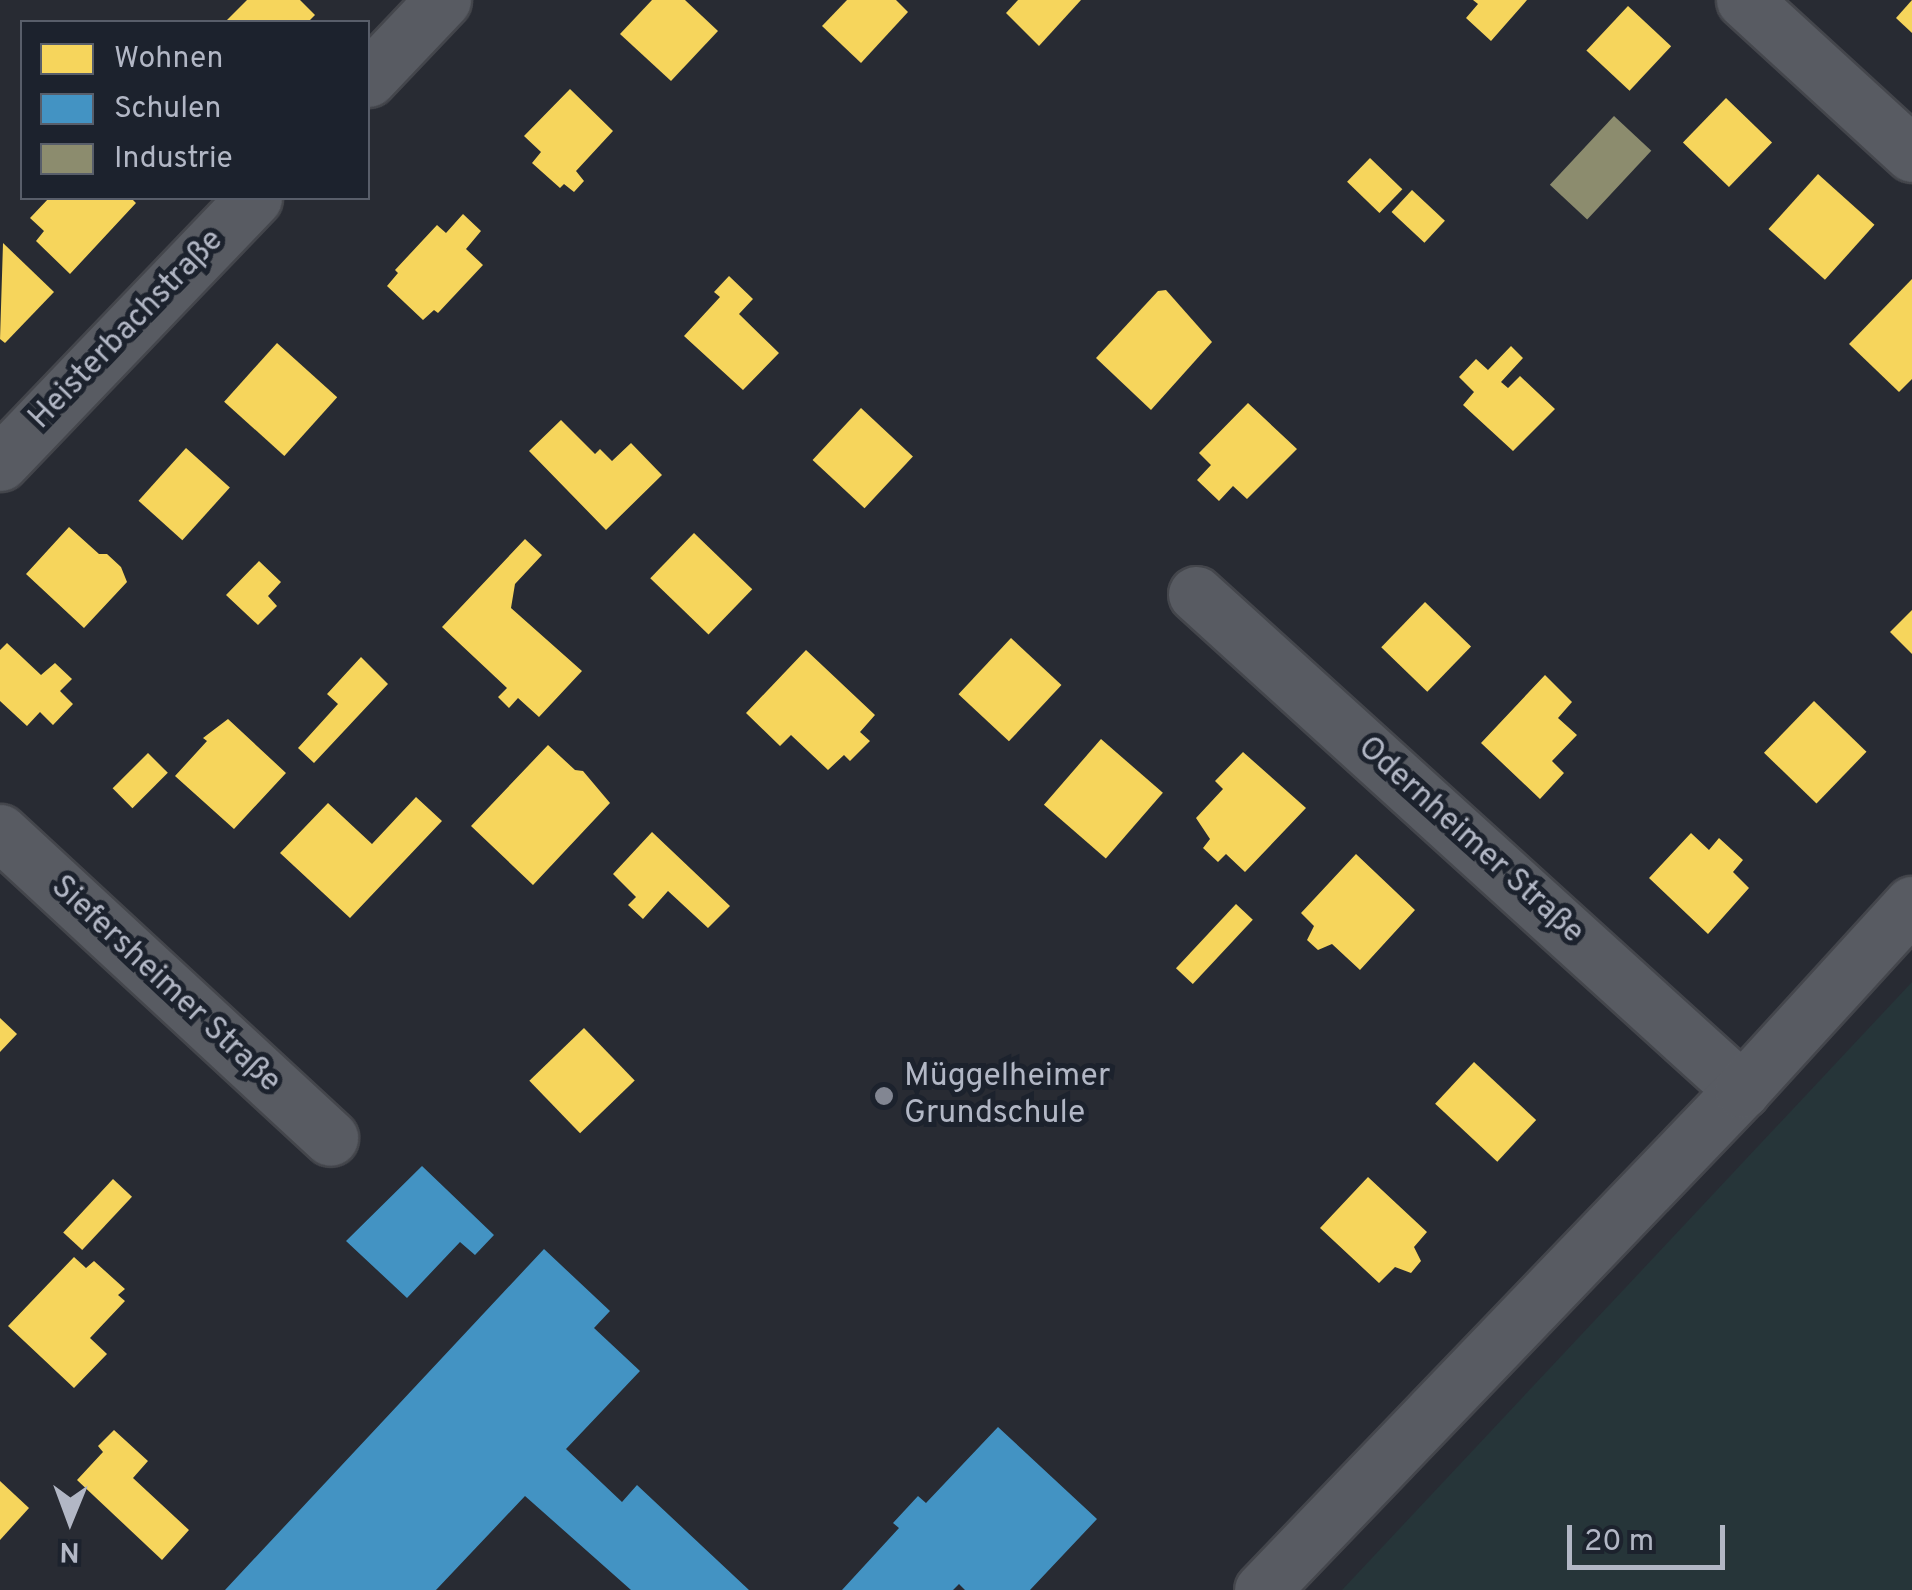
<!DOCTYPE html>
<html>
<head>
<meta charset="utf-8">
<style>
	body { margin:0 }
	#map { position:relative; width:1912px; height:1590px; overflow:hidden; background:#282b33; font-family:Overpass,sans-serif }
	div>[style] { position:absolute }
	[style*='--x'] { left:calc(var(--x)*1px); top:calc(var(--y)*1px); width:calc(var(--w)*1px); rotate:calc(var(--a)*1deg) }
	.green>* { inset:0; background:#263539 }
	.homes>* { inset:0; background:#f6d55c; transform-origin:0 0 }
	.schools>* { inset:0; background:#4393c3 }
	.industry>* { inset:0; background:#8c8c6e; transform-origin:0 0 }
	.roads { filter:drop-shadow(2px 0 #44464c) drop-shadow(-2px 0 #44464c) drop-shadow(0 2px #44464c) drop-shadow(0 -2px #44464c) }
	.minor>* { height:55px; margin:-27.5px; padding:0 27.5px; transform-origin:27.5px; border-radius:27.5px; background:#585b62 }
	.tertiary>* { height:55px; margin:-27.5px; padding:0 27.5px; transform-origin:27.5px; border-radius:27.5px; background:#585b62 }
	.dots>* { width:28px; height:28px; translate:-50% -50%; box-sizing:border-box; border:5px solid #1c222d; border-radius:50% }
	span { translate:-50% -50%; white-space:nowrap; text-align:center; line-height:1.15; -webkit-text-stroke:10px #1c222d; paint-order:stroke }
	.street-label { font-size:32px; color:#b2b7c5 }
	.poi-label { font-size:32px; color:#b2b7c5 }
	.left { translate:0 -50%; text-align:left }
	.legend { position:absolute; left:20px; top:20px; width:350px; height:180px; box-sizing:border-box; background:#1c222d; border:2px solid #585e6a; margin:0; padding:12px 18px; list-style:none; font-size:30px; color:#b2b7c5 }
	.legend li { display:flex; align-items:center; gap:20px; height:50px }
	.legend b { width:50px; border:2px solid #585e6a }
	.north { position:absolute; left:20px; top:1470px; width:100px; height:100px; -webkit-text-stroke:8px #1c222d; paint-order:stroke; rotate:181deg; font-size:28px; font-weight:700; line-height:40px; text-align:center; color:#b2b7c5 }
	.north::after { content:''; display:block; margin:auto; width:35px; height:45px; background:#b2b7c5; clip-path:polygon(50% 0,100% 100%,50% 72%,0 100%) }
	.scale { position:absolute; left:1567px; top:1525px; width:158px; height:45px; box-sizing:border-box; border:5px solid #b2b7c5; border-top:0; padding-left:12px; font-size:30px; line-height:35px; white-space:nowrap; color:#b2b7c5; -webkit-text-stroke:8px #1c222d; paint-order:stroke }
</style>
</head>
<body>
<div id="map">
	<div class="green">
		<i style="clip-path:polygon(1912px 982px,1912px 1590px,1342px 1590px)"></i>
	</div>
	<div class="homes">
		<i style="clip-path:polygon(247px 0,300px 0,315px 15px,308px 22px,225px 22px)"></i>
		<i style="clip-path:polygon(652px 0,685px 0,718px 31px,671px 81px,620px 34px)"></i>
		<i style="clip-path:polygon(847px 0,896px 0,908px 12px,861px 63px,822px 26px)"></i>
		<i style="clip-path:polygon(1018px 0,1081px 0,1039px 46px,1006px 13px)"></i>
		<i style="clip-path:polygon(1473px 0,1527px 0,1491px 41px,1466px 18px,1478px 4px)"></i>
		<i style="clip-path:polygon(1912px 0,1912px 33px,1896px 18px)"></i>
		<i style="left:1628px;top:6px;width:59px;height:61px;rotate:43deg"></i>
		<i style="clip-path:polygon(570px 89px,613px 131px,576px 171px,584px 181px,574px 192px,564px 184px,560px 188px,532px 163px,541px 152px,524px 136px)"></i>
		<i style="left:1726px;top:98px;width:64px;height:62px;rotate:44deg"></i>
		<i style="left:1370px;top:158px;width:45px;height:33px;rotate:44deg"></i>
		<i style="left:1818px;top:174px;width:76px;height:74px;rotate:42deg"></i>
		<i style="left:1412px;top:190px;width:45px;height:30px;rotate:43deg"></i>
		<i style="clip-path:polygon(49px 198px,131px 198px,136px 203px,70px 274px,36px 241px,44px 231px,30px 218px)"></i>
		<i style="clip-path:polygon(463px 214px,481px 231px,466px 249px,483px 265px,438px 313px,434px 310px,423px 320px,387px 286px,398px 273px,395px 270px,437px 225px,446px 233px)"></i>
		<i style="clip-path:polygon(3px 243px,54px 292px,5px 343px,0 339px)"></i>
		<i style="clip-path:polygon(729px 276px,753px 299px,739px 314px,779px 353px,743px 390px,684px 336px,720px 297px,714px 292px)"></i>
		<i style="clip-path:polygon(1912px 279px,1912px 379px,1899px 392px,1849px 344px)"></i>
		<i style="clip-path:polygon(1166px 290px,1212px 342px,1151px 410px,1096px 358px,1158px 291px)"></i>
		<i style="left:277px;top:343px;width:81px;height:79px;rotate:42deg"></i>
		<i style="clip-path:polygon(1511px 346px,1523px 358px,1501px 382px,1508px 388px,1520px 376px,1555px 409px,1513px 451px,1463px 405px,1474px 392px,1459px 377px,1476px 359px,1488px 370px)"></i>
		<i style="clip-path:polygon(1248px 403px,1297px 449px,1247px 499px,1233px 486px,1219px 501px,1197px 480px,1211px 465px,1199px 453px)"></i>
		<i style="left:861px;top:408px;width:71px;height:71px;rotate:43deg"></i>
		<i style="clip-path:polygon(561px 420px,595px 454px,600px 449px,612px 461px,631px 443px,662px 475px,606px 530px,529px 451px)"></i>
		<i style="left:186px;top:448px;width:59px;height:71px;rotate:42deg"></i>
		<i style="clip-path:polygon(69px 527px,99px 554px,107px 554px,121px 567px,127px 582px,84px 628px,26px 574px)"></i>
		<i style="left:694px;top:533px;width:81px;height:63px;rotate:44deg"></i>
		<i style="clip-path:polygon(525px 539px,542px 555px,515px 584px,511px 608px,582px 671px,539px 717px,518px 698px,509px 708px,498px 697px,507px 688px,442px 627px)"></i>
		<i style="clip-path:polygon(259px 561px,281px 582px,268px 596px,277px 606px,258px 625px,226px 595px)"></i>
		<i style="left:1425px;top:602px;width:64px;height:63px;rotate:44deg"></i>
		<i style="clip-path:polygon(1912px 610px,1912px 654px,1890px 632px)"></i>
		<i style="left:1011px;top:638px;width:69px;height:77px;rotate:43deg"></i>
		<i style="clip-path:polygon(7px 643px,41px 675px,55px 663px,72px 679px,60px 691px,73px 704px,53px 725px,40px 712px,27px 726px,0 701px,0 650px)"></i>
		<i style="clip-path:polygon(806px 650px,875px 715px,860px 732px,870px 741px,850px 761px,844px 755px,828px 770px,791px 735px,780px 746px,746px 713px)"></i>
		<i style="clip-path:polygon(361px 657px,388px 684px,314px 763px,298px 748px,338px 704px,327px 694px)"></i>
		<i style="clip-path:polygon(1545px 675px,1572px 702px,1558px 718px,1577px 735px,1552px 761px,1564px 773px,1540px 799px,1481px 743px)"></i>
		<i style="left:1814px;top:701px;width:73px;height:72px;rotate:44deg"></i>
		<i style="clip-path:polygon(228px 719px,286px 773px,234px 829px,175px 776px,207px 741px,203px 738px)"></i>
		<i style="left:1101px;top:739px;width:82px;height:87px;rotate:41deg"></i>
		<i style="clip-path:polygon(548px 745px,575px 770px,583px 771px,610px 803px,533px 885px,471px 826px)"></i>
		<i style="clip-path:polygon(1243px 752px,1306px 808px,1245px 872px,1226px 854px,1218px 862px,1203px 848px,1210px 839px,1196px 818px,1223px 789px,1215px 781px)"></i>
		<i style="left:148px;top:753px;width:28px;height:50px;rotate:45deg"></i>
		<i style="clip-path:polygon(416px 797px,442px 821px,350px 918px,280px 853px,328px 803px,372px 844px)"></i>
		<i style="clip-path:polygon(652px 832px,730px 906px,708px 928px,668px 891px,643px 919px,628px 905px,636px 897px,613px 874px)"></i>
		<i style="clip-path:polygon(1691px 833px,1709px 850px,1719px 838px,1743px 860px,1733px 872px,1749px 888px,1708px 934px,1649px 878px)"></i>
		<i style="clip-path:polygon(1356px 854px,1415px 910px,1360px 970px,1332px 944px,1318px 950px,1307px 940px,1314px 926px,1301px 913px)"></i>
		<i style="left:1236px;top:904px;width:23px;height:88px;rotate:43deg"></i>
		<i style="clip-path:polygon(0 1018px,17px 1034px,0 1052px)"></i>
		<i style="left:584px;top:1028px;width:73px;height:76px;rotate:46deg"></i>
		<i style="left:1474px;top:1062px;width:85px;height:57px;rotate:43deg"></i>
		<i style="clip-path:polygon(1368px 1177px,1427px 1232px,1414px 1247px,1421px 1261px,1411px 1273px,1395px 1267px,1379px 1283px,1320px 1228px)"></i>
		<i style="left:113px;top:1179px;width:26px;height:73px;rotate:43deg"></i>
		<i style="clip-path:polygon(74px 1257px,86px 1268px,94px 1261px,125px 1289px,118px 1295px,125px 1301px,90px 1338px,107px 1354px,74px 1388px,8px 1326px)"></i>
		<i style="clip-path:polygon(114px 1430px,148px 1461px,133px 1478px,189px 1530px,162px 1560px,77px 1480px,103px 1452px,98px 1446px)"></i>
		<i style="clip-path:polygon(0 1481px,29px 1508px,0 1540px)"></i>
	</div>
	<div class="schools">
		<i style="clip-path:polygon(422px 1166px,494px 1235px,475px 1255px,460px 1242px,407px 1298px,346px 1241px)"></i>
		<i style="clip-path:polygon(544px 1249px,610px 1311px,594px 1328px,640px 1371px,566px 1449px,622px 1502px,637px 1485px,749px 1590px,631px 1590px,525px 1496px,436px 1590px,225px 1590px)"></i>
		<i style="clip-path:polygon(998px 1427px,1097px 1519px,1030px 1590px,965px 1590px,959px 1584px,953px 1590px,842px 1590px,899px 1528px,893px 1523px,918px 1496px,926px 1503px)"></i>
	</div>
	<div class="industry">
		<i style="left:1614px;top:116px;width:51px;height:94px;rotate:43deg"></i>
	</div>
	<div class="roads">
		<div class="minor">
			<i style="--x:1744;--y:0;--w:228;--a:42.5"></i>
			<i style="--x:368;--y:79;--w:109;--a:-46.5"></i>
			<i style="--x:0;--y:463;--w:367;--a:-46.2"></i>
			<i style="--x:1196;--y:594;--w:738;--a:42.25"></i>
			<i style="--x:0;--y:832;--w:450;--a:42.8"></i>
		</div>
		<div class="tertiary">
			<i style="--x:1262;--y:1590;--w:693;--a:-46.17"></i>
			<i style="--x:1742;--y:1090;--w:252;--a:-47.6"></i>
		</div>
	</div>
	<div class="dots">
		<i style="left:884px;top:1096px;background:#828692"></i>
	</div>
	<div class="street-label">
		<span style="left:127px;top:330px;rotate:-46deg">Heisterbachstraße</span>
		<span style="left:1470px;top:841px;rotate:42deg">Odernheimer Straße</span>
		<span style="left:165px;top:985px;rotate:43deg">Siefersheimer Straße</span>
	</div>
	<div class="poi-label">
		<span class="left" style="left:904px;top:1096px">Müggelheimer<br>Grundschule</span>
	</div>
	<ul class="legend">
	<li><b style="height:28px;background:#f6d55c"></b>Wohnen</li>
	<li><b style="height:28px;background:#4393c3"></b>Schulen</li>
	<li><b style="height:28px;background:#8c8c6e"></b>Industrie</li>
	</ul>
	<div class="north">N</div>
	<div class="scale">20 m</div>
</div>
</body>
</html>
